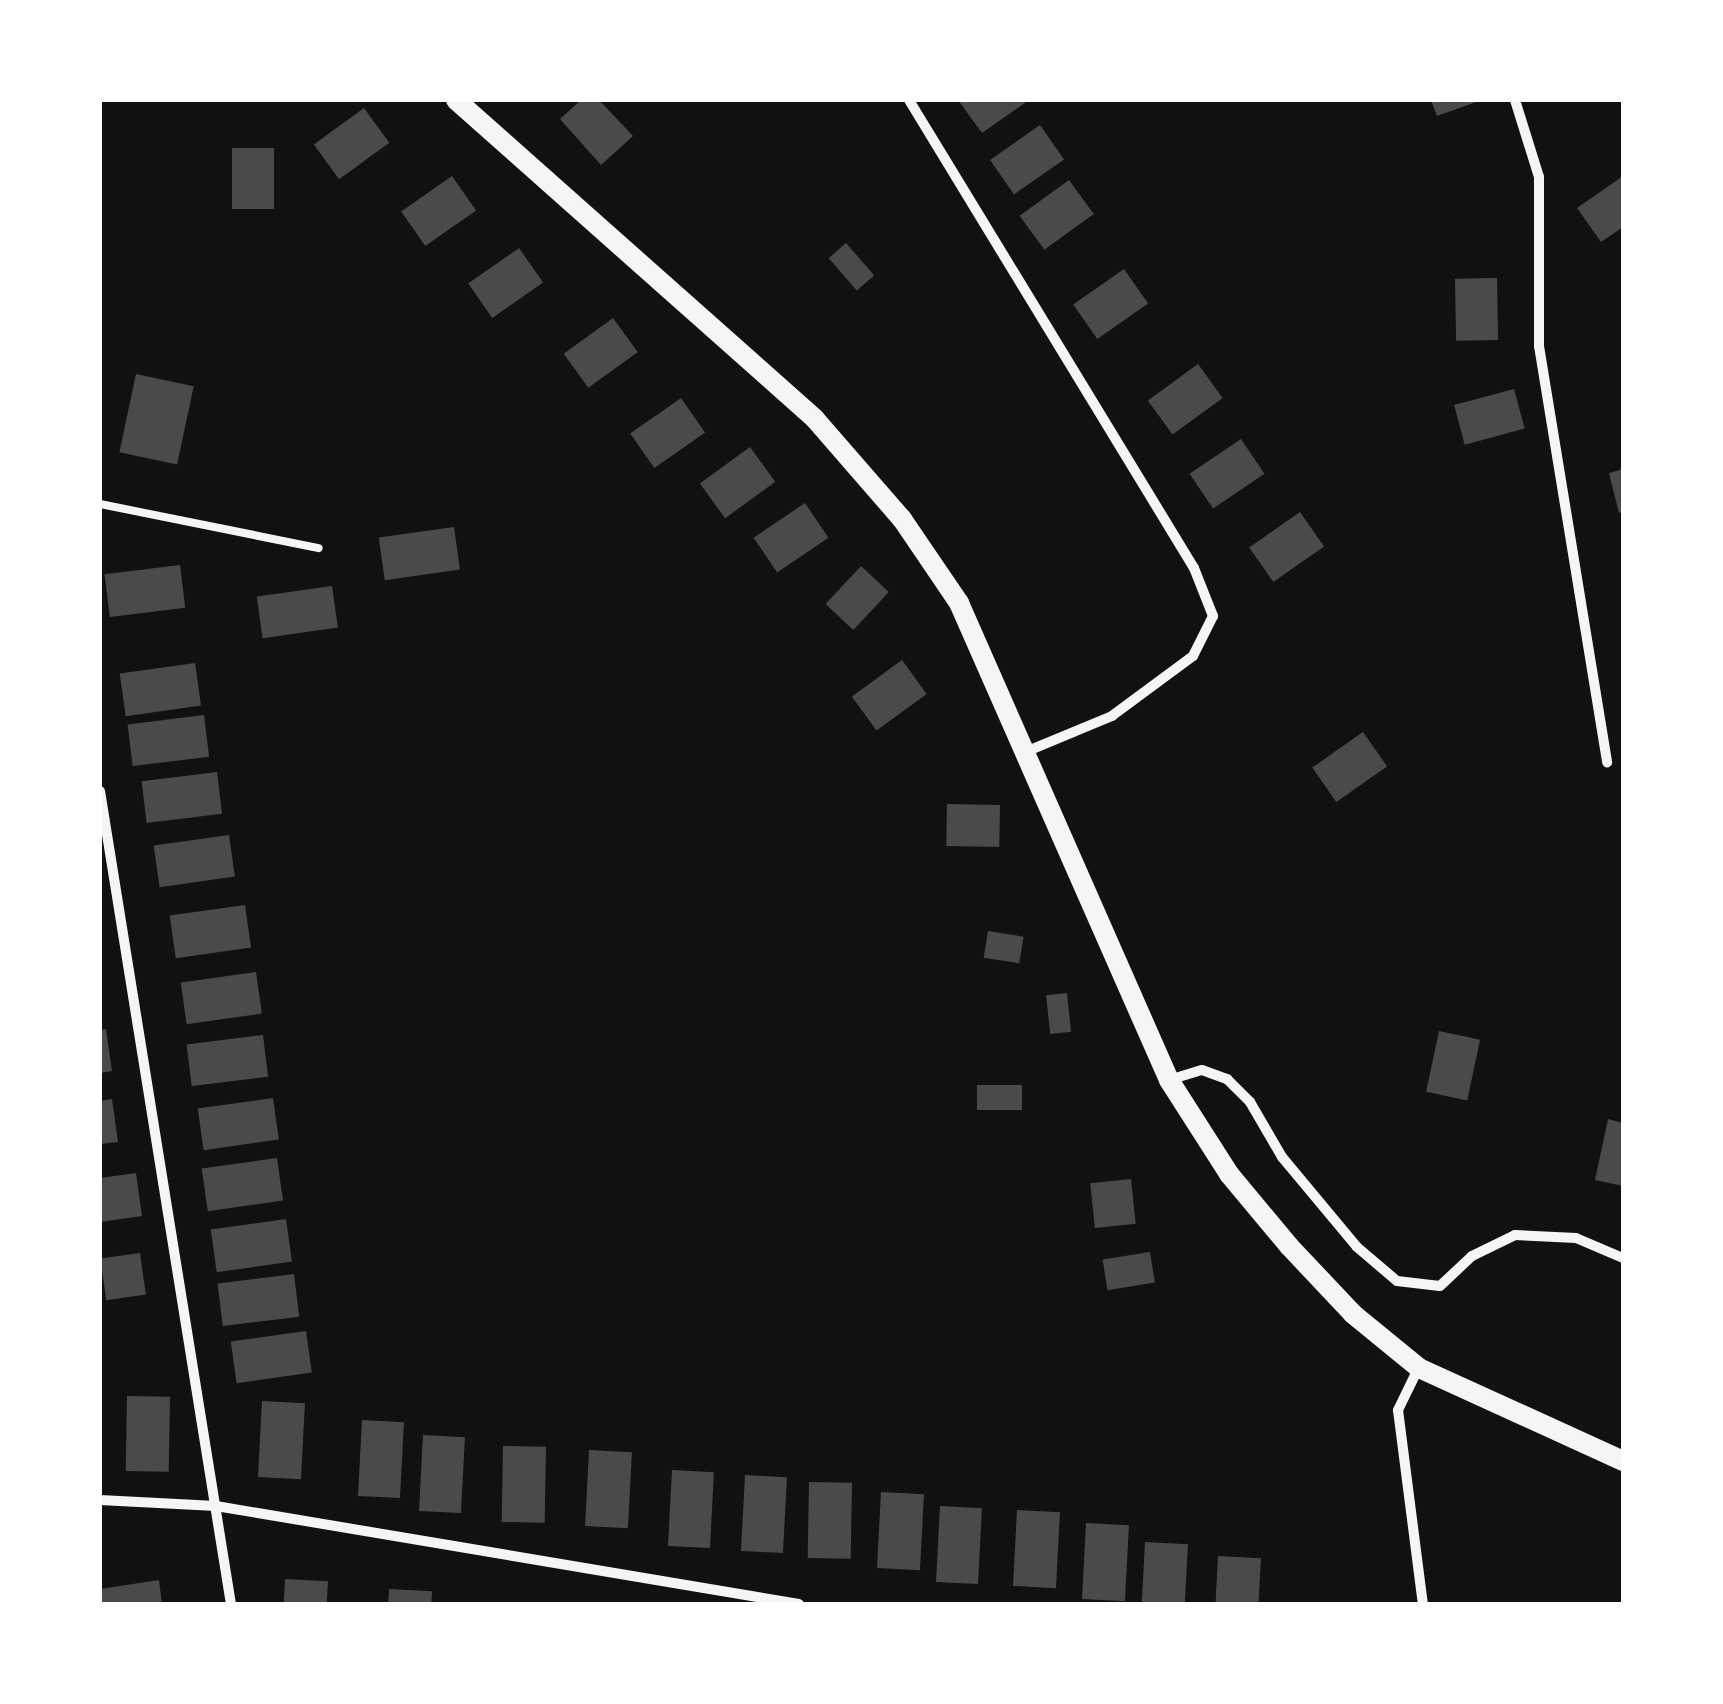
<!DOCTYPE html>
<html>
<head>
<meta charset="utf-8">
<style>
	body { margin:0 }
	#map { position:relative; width:1723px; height:1704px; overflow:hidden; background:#111; font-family:"Work Sans",sans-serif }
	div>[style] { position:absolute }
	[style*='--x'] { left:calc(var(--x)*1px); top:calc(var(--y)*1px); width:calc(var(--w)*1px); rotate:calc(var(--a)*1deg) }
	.building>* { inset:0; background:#4a4a4a; transform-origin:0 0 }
	.service>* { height:8px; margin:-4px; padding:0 4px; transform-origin:4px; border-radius:4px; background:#f5f5f5 }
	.minor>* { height:10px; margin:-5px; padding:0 5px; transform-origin:5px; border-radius:5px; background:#f5f5f5 }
	.secondary>* { height:20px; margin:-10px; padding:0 10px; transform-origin:10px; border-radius:10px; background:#f5f5f5 }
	span { translate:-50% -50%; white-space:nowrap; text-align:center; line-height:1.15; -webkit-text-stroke:10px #fff; paint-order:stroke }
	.frame { position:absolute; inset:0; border:102px solid #fff; pointer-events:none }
</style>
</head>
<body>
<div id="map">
	<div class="building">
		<i style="clip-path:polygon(581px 100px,599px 100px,633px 136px,601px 165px,560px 119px)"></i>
		<i style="clip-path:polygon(958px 100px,1029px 100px,982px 133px)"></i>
		<i style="clip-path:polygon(1431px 100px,1479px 100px,1479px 101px,1437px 116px)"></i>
		<i style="left:364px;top:108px;width:43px;height:62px;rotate:54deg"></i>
		<i style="left:1040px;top:125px;width:42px;height:61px;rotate:55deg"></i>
		<i style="left:232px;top:148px;width:42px;height:61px"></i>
		<i style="left:452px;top:176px;width:42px;height:62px;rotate:55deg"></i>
		<i style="clip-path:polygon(1623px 176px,1623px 227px,1601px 242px,1577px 208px)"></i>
		<i style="left:1069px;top:180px;width:42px;height:61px;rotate:54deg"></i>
		<i style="left:846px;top:243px;width:43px;height:23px;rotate:49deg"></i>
		<i style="left:519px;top:248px;width:42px;height:62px;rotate:55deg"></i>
		<i style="left:1124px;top:269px;width:42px;height:62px;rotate:55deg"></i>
		<i style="left:1497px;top:278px;width:62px;height:42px;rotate:89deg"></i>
		<i style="left:613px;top:318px;width:42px;height:61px;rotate:54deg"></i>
		<i style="left:1198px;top:364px;width:42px;height:62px;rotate:54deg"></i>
		<i style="left:136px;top:374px;width:59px;height:80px;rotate:12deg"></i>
		<i style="left:1514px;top:389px;width:41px;height:62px;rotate:75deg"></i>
		<i style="left:681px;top:398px;width:42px;height:62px;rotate:55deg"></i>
		<i style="left:1241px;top:439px;width:42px;height:62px;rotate:56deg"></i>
		<i style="left:750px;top:447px;width:43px;height:62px;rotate:54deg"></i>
		<i style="clip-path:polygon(1623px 469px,1623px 512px,1619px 513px,1609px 473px)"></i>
		<i style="left:805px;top:503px;width:42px;height:62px;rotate:56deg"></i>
		<i style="left:1300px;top:512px;width:42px;height:62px;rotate:55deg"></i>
		<i style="left:454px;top:527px;width:43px;height:76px;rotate:82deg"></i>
		<i style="left:180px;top:565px;width:43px;height:76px;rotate:83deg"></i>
		<i style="left:861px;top:566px;width:38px;height:52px;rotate:43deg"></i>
		<i style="left:332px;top:586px;width:42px;height:76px;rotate:82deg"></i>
		<i style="left:902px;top:660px;width:42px;height:62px;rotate:54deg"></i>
		<i style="left:195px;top:663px;width:43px;height:76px;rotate:82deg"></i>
		<i style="left:204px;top:715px;width:42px;height:77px;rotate:83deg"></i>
		<i style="left:1363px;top:732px;width:42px;height:62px;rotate:55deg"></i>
		<i style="left:217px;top:772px;width:42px;height:76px;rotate:83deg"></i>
		<i style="left:947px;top:804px;width:53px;height:42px;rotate:1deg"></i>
		<i style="left:229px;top:835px;width:42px;height:76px;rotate:82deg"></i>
		<i style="left:245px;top:905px;width:43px;height:76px;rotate:82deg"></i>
		<i style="left:988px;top:931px;width:36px;height:27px;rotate:9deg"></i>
		<i style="left:256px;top:972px;width:42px;height:76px;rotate:82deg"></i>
		<i style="left:1067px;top:993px;width:39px;height:21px;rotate:84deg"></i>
		<i style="clip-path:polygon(106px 1029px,112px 1071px,100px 1073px,100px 1030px)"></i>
		<i style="left:1439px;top:1031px;width:42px;height:62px;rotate:12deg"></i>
		<i style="left:263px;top:1035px;width:42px;height:77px;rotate:83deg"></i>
		<i style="left:1022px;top:1085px;width:25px;height:45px;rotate:90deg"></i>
		<i style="left:273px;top:1098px;width:42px;height:76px;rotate:82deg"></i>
		<i style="clip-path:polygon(112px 1099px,118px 1142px,100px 1144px,100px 1101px)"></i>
		<i style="clip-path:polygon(1608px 1119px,1623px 1123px,1623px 1186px,1595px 1180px)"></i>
		<i style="left:277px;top:1158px;width:43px;height:76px;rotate:82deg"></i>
		<i style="clip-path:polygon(136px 1173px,142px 1216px,100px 1222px,100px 1178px)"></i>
		<i style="left:1131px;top:1179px;width:45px;height:41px;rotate:84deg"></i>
		<i style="left:286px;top:1219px;width:43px;height:76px;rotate:82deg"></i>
		<i style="left:1150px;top:1252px;width:31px;height:48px;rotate:81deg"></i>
		<i style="left:140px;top:1253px;width:42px;height:40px;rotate:82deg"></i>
		<i style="left:294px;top:1274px;width:43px;height:77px;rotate:83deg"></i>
		<i style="left:306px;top:1331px;width:42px;height:76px;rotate:82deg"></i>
		<i style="left:127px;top:1396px;width:43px;height:75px;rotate:1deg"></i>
		<i style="left:262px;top:1401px;width:43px;height:76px;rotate:3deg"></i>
		<i style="left:362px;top:1420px;width:42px;height:76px;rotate:3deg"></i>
		<i style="left:423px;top:1435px;width:42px;height:76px;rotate:3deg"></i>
		<i style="left:503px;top:1446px;width:43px;height:76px;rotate:1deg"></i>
		<i style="left:589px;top:1450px;width:43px;height:76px;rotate:3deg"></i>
		<i style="left:672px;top:1470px;width:42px;height:76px;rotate:3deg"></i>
		<i style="left:745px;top:1475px;width:42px;height:76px;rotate:3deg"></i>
		<i style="left:809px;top:1482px;width:43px;height:76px;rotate:1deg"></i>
		<i style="left:881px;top:1492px;width:43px;height:76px;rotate:3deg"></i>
		<i style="left:940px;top:1506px;width:42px;height:76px;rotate:3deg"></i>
		<i style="left:1017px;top:1510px;width:43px;height:76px;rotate:3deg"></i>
		<i style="left:1086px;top:1523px;width:43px;height:76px;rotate:3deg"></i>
		<i style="left:1145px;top:1542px;width:43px;height:62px;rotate:3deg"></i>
		<i style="left:1218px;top:1556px;width:43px;height:48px;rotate:3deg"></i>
		<i style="left:285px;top:1579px;width:43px;height:25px;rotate:3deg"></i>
		<i style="clip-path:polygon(159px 1580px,162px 1604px,100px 1604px,100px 1589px)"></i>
		<i style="left:389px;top:1589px;width:43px;height:15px;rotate:3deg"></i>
	</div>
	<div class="service">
		<i style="--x:100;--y:504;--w:223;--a:11.4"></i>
	</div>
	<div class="minor">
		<i style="--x:909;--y:100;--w:548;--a:58.66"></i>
		<i style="--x:1194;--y:568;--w:52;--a:68.4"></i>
		<i style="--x:1213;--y:616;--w:45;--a:116.6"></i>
		<i style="--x:1193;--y:656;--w:101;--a:143.5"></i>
		<i style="--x:1112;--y:716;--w:91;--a:157.4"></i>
		<i style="--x:1515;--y:100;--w:81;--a:72.7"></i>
		<i style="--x:1539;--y:177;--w:169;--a:90"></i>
		<i style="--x:1539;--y:346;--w:422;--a:80.7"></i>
		<i style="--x:100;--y:791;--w:823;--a:80.85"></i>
		<i style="--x:1169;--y:1080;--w:34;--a:-17"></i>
		<i style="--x:1202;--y:1070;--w:27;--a:20"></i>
		<i style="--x:1227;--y:1079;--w:33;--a:45"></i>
		<i style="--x:1250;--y:1102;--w:64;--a:59.8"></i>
		<i style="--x:1282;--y:1157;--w:117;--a:50.2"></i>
		<i style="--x:1357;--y:1247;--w:52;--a:40.4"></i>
		<i style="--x:1397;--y:1281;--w:43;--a:6.6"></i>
		<i style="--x:1440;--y:1286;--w:44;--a:-43.2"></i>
		<i style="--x:1472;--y:1256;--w:48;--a:-26"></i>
		<i style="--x:1515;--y:1235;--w:61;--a:2.8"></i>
		<i style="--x:1576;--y:1238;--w:51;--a:23.1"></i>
		<i style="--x:1418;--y:1369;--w:46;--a:116"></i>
		<i style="--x:1398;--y:1410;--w:196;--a:82.7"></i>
		<i style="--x:100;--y:1500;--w:116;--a:3"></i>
		<i style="--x:216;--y:1506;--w:591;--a:9.54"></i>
	</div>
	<div class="secondary">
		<i style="--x:456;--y:100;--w:480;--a:41.6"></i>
		<i style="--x:815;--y:419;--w:133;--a:49"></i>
		<i style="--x:902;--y:519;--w:102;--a:55.8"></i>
		<i style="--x:959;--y:603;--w:521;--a:66.24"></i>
		<i style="--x:1169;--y:1080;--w:112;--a:57.4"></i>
		<i style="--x:1229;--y:1174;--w:94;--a:50.2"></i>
		<i style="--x:1289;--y:1246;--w:93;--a:46.7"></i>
		<i style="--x:1353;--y:1314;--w:85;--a:39.3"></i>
		<i style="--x:1419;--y:1368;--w:224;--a:24.5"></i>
	</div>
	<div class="frame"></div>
</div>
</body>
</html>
